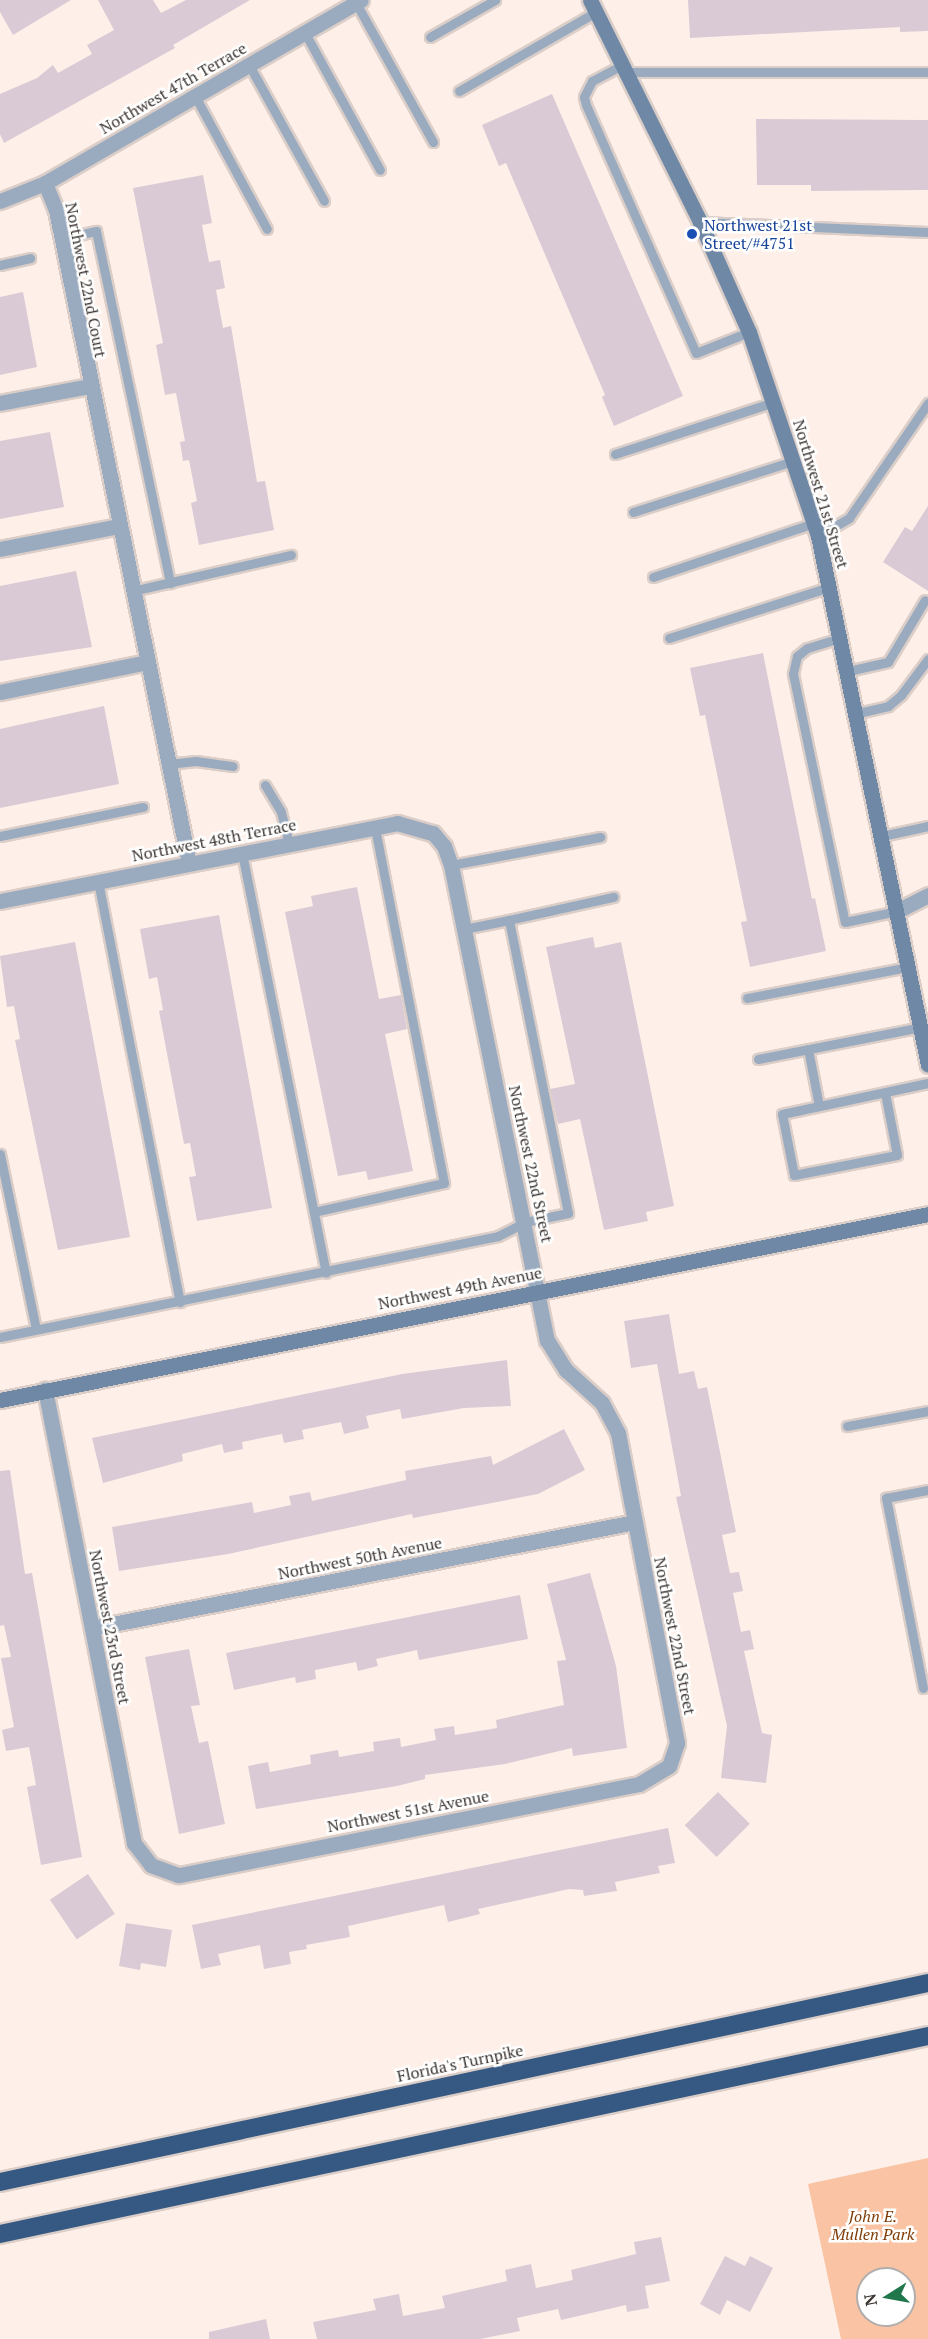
<!DOCTYPE html>
<html>
<head>
<meta charset="utf-8">
<style>
	body { margin:0 }
	#map { position:relative; width:928px; height:2339px; overflow:hidden; background:#fef0e9; font-family:"PT Serif",serif }
	div>[style] { position:absolute }
	[style*='--x'] { left:calc(var(--x)*1px); top:calc(var(--y)*1px); width:calc(var(--w)*1px); rotate:calc(var(--a)*1deg) }
	.green>* { inset:0; background:#fac3a4 }
	.building>* { inset:0; background:#dacad5; transform-origin:0 0 }
	.roads { filter:drop-shadow(2px 0 #dbcec8) drop-shadow(-2px 0 #dbcec8) drop-shadow(0 2px #dbcec8) drop-shadow(0 -2px #dbcec8) }
	.lane>* { height:9px; margin:-4.5px; padding:0 4.5px; transform-origin:4.5px; border-radius:4.5px; background:#9aabc0 }
	.street>* { height:15px; margin:-7.5px; padding:0 7.5px; transform-origin:7.5px; border-radius:7.5px; background:#9aabc0 }
	.secondary>* { height:15px; margin:-7.5px; padding:0 7.5px; transform-origin:7.5px; border-radius:7.5px; background:#6f88a6 }
	.highway>* { height:18px; margin:-9px; padding:0 9px; transform-origin:9px; border-radius:9px; background:#355982 }
	.dots>* { width:16px; height:16px; translate:-50% -50%; box-sizing:border-box; border:3px solid #fff; border-radius:50% }
	span { translate:-50% -50%; white-space:nowrap; text-align:center; line-height:1.15; -webkit-text-stroke:5px #fff; paint-order:stroke }
	.street-label { font-size:16px; color:#3c3532 }
	.transit-label { font-size:16px; color:#164399 }
	.left { translate:0 -50%; text-align:left }
	.park-label { font-size:16px; color:#7f3c07; font-style:italic }
	.north { position:absolute; left:856px; top:2267px; width:60px; height:60px; box-sizing:border-box; background:#fff; border:2px solid #b1aead; border-radius:50%; rotate:259deg; font-size:16px; font-weight:700; line-height:24px; text-align:center; color:#3c3532 }
	.north::after { content:''; display:block; margin:auto; width:21px; height:27px; background:#1f774b; clip-path:polygon(50% 0,100% 100%,50% 72%,0 100%) }
</style>
</head>
<body>
<div id="map">
	<div class="green">
		<i style="clip-path:polygon(evenodd,928px 2158px,928px 2339px,841px 2339px,808px 2184px,928px 2158px,868px 2279px,904px 2279px,904px 2315px,868px 2315px,868px 2279px)"></i>
	</div>
	<div class="building">
		<i style="clip-path:polygon(0 0,71px 0,13px 35px,0 12px)"></i>
		<i style="clip-path:polygon(98px 0,153px 0,161px 13px,186px 0,250px 0,173px 45px,175px 48px,4px 143px,0 134px,0 94px,37px 78px,53px 65px,58px 73px,92px 54px,87px 45px,114px 30px)"></i>
		<i style="clip-path:polygon(688px 0,928px 0,928px 31px,900px 32px,900px 27px,690px 38px)"></i>
		<i style="clip-path:polygon(552px 94px,683px 396px,614px 426px,602px 397px,605px 395px,506px 163px,499px 166px,482px 125px)"></i>
		<i style="clip-path:polygon(756px 119px,928px 120px,928px 190px,811px 191px,811px 185px,757px 185px)"></i>
		<i style="clip-path:polygon(203px 175px,212px 223px,202px 225px,209px 262px,220px 260px,225px 288px,216px 290px,223px 328px,231px 326px,257px 482px,265px 481px,274px 530px,199px 545px,191px 503px,197px 501px,189px 460px,183px 461px,180px 442px,185px 441px,176px 393px,165px 395px,156px 345px,163px 343px,133px 188px)"></i>
		<i style="clip-path:polygon(23px 292px,37px 367px,0 375px,0 297px)"></i>
		<i style="clip-path:polygon(50px 432px,64px 507px,0 519px,0 441px)"></i>
		<i style="clip-path:polygon(928px 506px,928px 591px,883px 562px,905px 527px,912px 531px)"></i>
		<i style="clip-path:polygon(76px 571px,92px 647px,0 661px,0 586px)"></i>
		<i style="clip-path:polygon(763px 653px,812px 899px,815px 898px,826px 951px,750px 967px,741px 922px,747px 921px,705px 715px,700px 716px,690px 668px)"></i>
		<i style="clip-path:polygon(104px 706px,119px 784px,0 808px,0 729px)"></i>
		<i style="clip-path:polygon(357px 887px,379px 999px,401px 995px,407px 1029px,385px 1034px,413px 1171px,368px 1180px,366px 1171px,338px 1176px,285px 912px,313px 906px,311px 896px)"></i>
		<i style="clip-path:polygon(219px 915px,272px 1208px,197px 1221px,189px 1177px,196px 1176px,190px 1143px,184px 1144px,159px 1011px,163px 1010px,157px 977px,149px 979px,140px 929px)"></i>
		<i style="clip-path:polygon(593px 937px,595px 948px,621px 942px,674px 1206px,646px 1212px,648px 1221px,604px 1230px,580px 1119px,558px 1124px,550px 1089px,575px 1084px,546px 947px)"></i>
		<i style="clip-path:polygon(75px 942px,130px 1237px,58px 1250px,15px 1040px,20px 1039px,14px 1006px,7px 1007px,0 956px)"></i>
		<i style="clip-path:polygon(669px 1314px,679px 1374px,694px 1371px,698px 1389px,707px 1387px,736px 1532px,722px 1535px,730px 1573px,739px 1572px,743px 1591px,733px 1593px,741px 1632px,750px 1630px,754px 1649px,744px 1651px,762px 1733px,772px 1735px,766px 1783px,721px 1778px,727px 1726px,676px 1497px,681px 1496px,657px 1364px,631px 1368px,624px 1321px)"></i>
		<i style="clip-path:polygon(507px 1360px,511px 1406px,464px 1408px,402px 1419px,400px 1409px,366px 1416px,369px 1428px,344px 1434px,341px 1422px,302px 1430px,304px 1439px,284px 1443px,282px 1434px,242px 1442px,243px 1449px,224px 1453px,222px 1444px,182px 1454px,183px 1461px,103px 1483px,92px 1438px,402px 1374px)"></i>
		<i style="clip-path:polygon(564px 1429px,585px 1470px,538px 1494px,413px 1518px,412px 1514px,228px 1554px,119px 1571px,112px 1527px,252px 1502px,254px 1513px,291px 1505px,289px 1496px,310px 1492px,312px 1501px,406px 1480px,405px 1471px,491px 1456px,493px 1465px)"></i>
		<i style="clip-path:polygon(10px 1470px,25px 1574px,32px 1573px,82px 1857px,41px 1865px,27px 1787px,36px 1785px,29px 1747px,6px 1751px,2px 1730px,14px 1727px,1px 1658px,11px 1657px,4px 1625px,0 1626px,0 1471px)"></i>
		<i style="clip-path:polygon(590px 1573px,616px 1666px,627px 1748px,573px 1756px,572px 1748px,505px 1764px,425px 1775px,425px 1779px,397px 1786px,256px 1809px,248px 1766px,268px 1762px,270px 1772px,311px 1764px,310px 1755px,338px 1750px,339px 1757px,374px 1751px,373px 1742px,400px 1738px,401px 1747px,436px 1740px,434px 1729px,454px 1726px,455px 1735px,497px 1728px,496px 1720px,564px 1705px,557px 1661px,566px 1660px,547px 1584px)"></i>
		<i style="clip-path:polygon(520px 1595px,528px 1639px,419px 1660px,417px 1650px,376px 1659px,378px 1666px,358px 1671px,356px 1662px,315px 1670px,316px 1679px,296px 1683px,295px 1677px,234px 1690px,226px 1653px)"></i>
		<i style="clip-path:polygon(189px 1649px,200px 1705px,191px 1706px,199px 1743px,208px 1741px,225px 1824px,179px 1834px,145px 1657px)"></i>
		<i style="left:718px;top:1792px;width:45px;height:47px;rotate:45deg"></i>
		<i style="clip-path:polygon(668px 1828px,675px 1863px,658px 1866px,660px 1873px,615px 1882px,617px 1891px,584px 1896px,583px 1890px,569px 1889px,478px 1909px,480px 1914px,448px 1922px,444px 1905px,348px 1926px,350px 1937px,306px 1945px,307px 1949px,289px 1952px,291px 1964px,264px 1969px,260px 1945px,218px 1954px,221px 1965px,201px 1969px,192px 1925px)"></i>
		<i style="left:88px;top:1874px;width:48px;height:46px;rotate:56deg"></i>
		<i style="clip-path:polygon(126px 1923px,172px 1930px,166px 1967px,141px 1963px,140px 1970px,119px 1966px)"></i>
		<i style="clip-path:polygon(661px 2237px,670px 2281px,645px 2286px,649px 2308px,627px 2312px,626px 2305px,561px 2320px,558px 2309px,517px 2318px,520px 2331px,480px 2339px,317px 2339px,313px 2322px,376px 2310px,373px 2299px,399px 2294px,403px 2316px,445px 2308px,442px 2296px,507px 2281px,505px 2270px,531px 2264px,536px 2288px,573px 2280px,571px 2270px,636px 2254px,634px 2242px)"></i>
		<i style="clip-path:polygon(725px 2256px,745px 2266px,750px 2256px,773px 2268px,750px 2312px,727px 2300px,720px 2315px,700px 2304px)"></i>
		<i style="clip-path:polygon(266px 2319px,270px 2339px,209px 2339px,209px 2332px)"></i>
	</div>
	<div class="roads">
		<div class="lane">
			<i style="--x:356;--y:3;--w:159;--a:61"></i>
			<i style="--x:305;--y:33;--w:156;--a:61.3"></i>
			<i style="--x:430;--y:37;--w:75;--a:-29.6"></i>
			<i style="--x:624;--y:64;--w:36;--a:152"></i>
			<i style="--x:592;--y:81;--w:18;--a:117"></i>
			<i style="--x:584;--y:97;--w:8;--a:76"></i>
			<i style="--x:586;--y:105;--w:271;--a:66.1"></i>
			<i style="--x:696;--y:353;--w:57;--a:-21.6"></i>
			<i style="--x:249;--y:65;--w:155;--a:61.1"></i>
			<i style="--x:628;--y:72;--w:300;--a:0"></i>
			<i style="--x:459;--y:91;--w:158;--a:-30"></i>
			<i style="--x:195;--y:96;--w:151;--a:61.6"></i>
			<i style="--x:700;--y:222;--w:228;--a:2.5"></i>
			<i style="--x:61;--y:239;--w:36;--a:-13"></i>
			<i style="--x:96;--y:231;--w:360;--a:78.1"></i>
			<i style="--x:0;--y:265;--w:31;--a:-13"></i>
			<i style="--x:615;--y:454;--w:167;--a:-18.1"></i>
			<i style="--x:633;--y:512;--w:168;--a:-17.7"></i>
			<i style="--x:818;--y:536;--w:36;--a:-30"></i>
			<i style="--x:849;--y:518;--w:140;--a:-55.5"></i>
			<i style="--x:653;--y:577;--w:170;--a:-18.5"></i>
			<i style="--x:132;--y:591;--w:163;--a:-12.8"></i>
			<i style="--x:669;--y:638;--w:169;--a:-17.6"></i>
			<i style="--x:840;--y:638;--w:34;--a:163"></i>
			<i style="--x:807;--y:648;--w:13;--a:141"></i>
			<i style="--x:797;--y:656;--w:18;--a:103"></i>
			<i style="--x:793;--y:674;--w:253;--a:78.2"></i>
			<i style="--x:845;--y:922;--w:53;--a:-11.9"></i>
			<i style="--x:848;--y:671;--w:41;--a:-12.7"></i>
			<i style="--x:888;--y:662;--w:72;--a:-59.2"></i>
			<i style="--x:858;--y:713;--w:31;--a:-13"></i>
			<i style="--x:888;--y:706;--w:17;--a:-40"></i>
			<i style="--x:901;--y:695;--w:45;--a:-53.1"></i>
			<i style="--x:168;--y:764;--w:28;--a:-6"></i>
			<i style="--x:196;--y:761;--w:37;--a:8"></i>
			<i style="--x:265;--y:785;--w:31;--a:59"></i>
			<i style="--x:281;--y:812;--w:33;--a:76"></i>
			<i style="--x:0;--y:836;--w:146;--a:-11.5"></i>
			<i style="--x:882;--y:836;--w:47;--a:-12.3"></i>
			<i style="--x:242;--y:853;--w:428;--a:78.7"></i>
			<i style="--x:451;--y:865;--w:152;--a:-10.6"></i>
			<i style="--x:98;--y:881;--w:429;--a:79"></i>
			<i style="--x:464;--y:929;--w:46;--a:-11.3"></i>
			<i style="--x:747;--y:998;--w:164;--a:-10.9"></i>
			<i style="--x:808;--y:1049;--w:58;--a:79.1"></i>
			<i style="--x:758;--y:1059;--w:166;--a:-11.1"></i>
			<i style="--x:885;--y:1093;--w:63;--a:79"></i>
			<i style="--x:897;--y:1155;--w:105;--a:169"></i>
			<i style="--x:794;--y:1175;--w:62;--a:-101.1"></i>
			<i style="--x:782;--y:1114;--w:149;--a:-12"></i>
			<i style="--x:0;--y:1154;--w:179;--a:78.4"></i>
			<i style="--x:314;--y:1212;--w:133;--a:-12.6"></i>
			<i style="--x:444;--y:1183;--w:363;--a:-101"></i>
			<i style="--x:0;--y:1337;--w:508;--a:-11.46"></i>
			<i style="--x:498;--y:1236;--w:30;--a:-27"></i>
			<i style="--x:525;--y:1222;--w:44;--a:-11.8"></i>
			<i style="--x:568;--y:1213;--w:299;--a:-101.4"></i>
			<i style="--x:509;--y:920;--w:107;--a:-12.5"></i>
			<i style="--x:847;--y:1426;--w:82;--a:-10.5"></i>
			<i style="--x:923;--y:1688;--w:194;--a:-101"></i>
			<i style="--x:886;--y:1498;--w:43;--a:-10.8"></i>
		</div>
		<div class="street">
			<i style="--x:45;--y:183;--w:29;--a:68"></i>
			<i style="--x:56;--y:210;--w:666;--a:78.49"></i>
			<i style="--x:0;--y:201;--w:48;--a:-21.8"></i>
			<i style="--x:45;--y:183;--w:365;--a:-30.1"></i>
			<i style="--x:0;--y:403;--w:91;--a:-10.8"></i>
			<i style="--x:0;--y:549;--w:121;--a:-10.9"></i>
			<i style="--x:0;--y:692;--w:150;--a:-11.5"></i>
			<i style="--x:0;--y:901;--w:405;--a:-11.1"></i>
			<i style="--x:397;--y:823;--w:37;--a:16"></i>
			<i style="--x:433;--y:833;--w:17;--a:50"></i>
			<i style="--x:444;--y:846;--w:20;--a:70"></i>
			<i style="--x:451;--y:865;--w:485;--a:78.6"></i>
			<i style="--x:547;--y:1340;--w:36;--a:58"></i>
			<i style="--x:566;--y:1370;--w:49;--a:42.5"></i>
			<i style="--x:602;--y:1403;--w:34;--a:62"></i>
			<i style="--x:618;--y:1433;--w:316;--a:79.2"></i>
			<i style="--x:677;--y:1743;--w:24;--a:109"></i>
			<i style="--x:669;--y:1766;--w:35;--a:149"></i>
			<i style="--x:639;--y:1784;--w:470;--a:168.8"></i>
			<i style="--x:178;--y:1875;--w:29;--a:-160"></i>
			<i style="--x:151;--y:1865;--w:28;--a:-128"></i>
			<i style="--x:134;--y:1843;--w:462;--a:-101.1"></i>
			<i style="--x:897;--y:911;--w:35;--a:-27"></i>
			<i style="--x:92;--y:1628;--w:553;--a:-11.05"></i>
		</div>
		<div class="secondary">
			<i style="--x:590;--y:0;--w:248;--a:63.6"></i>
			<i style="--x:700;--y:222;--w:120;--a:66"></i>
			<i style="--x:749;--y:332;--w:215;--a:71.3"></i>
			<i style="--x:818;--y:536;--w:540;--a:78.25"></i>
			<i style="--x:0;--y:1400;--w:946;--a:-11.33"></i>
		</div>
		<div class="highway">
			<i style="--x:0;--y:2182;--w:949;--a:-12.1"></i>
			<i style="--x:0;--y:2234;--w:949;--a:-12.04"></i>
		</div>
	</div>
	<div class="dots">
		<i style="left:692px;top:234px;background:#1a4fb4"></i>
	</div>
	<div class="street-label">
		<span style="left:173px;top:88px;rotate:-30deg">Northwest 47th Terrace</span>
		<span style="left:86px;top:280px;rotate:79deg">Northwest 22nd Court</span>
		<span style="left:821px;top:494px;rotate:73deg">Northwest 21st Street</span>
		<span style="left:214px;top:840px;rotate:-11deg">Northwest 48th Terrace</span>
		<span style="left:531px;top:1164px;rotate:78deg">Northwest 22nd Street</span>
		<span style="left:460px;top:1288px;rotate:-11deg">Northwest 49th Avenue</span>
		<span style="left:360px;top:1558px;rotate:-11deg">Northwest 50th Avenue</span>
		<span style="left:110px;top:1627px;rotate:79deg">Northwest 23rd Street</span>
		<span style="left:675px;top:1636px;rotate:79deg">Northwest 22nd Street</span>
		<span style="left:408px;top:1811px;rotate:-11deg">Northwest 51st Avenue</span>
		<span style="left:460px;top:2063px;rotate:-12deg">Florida's Turnpike</span>
	</div>
	<div class="transit-label">
		<span class="left" style="left:704px;top:234px">Northwest 21st<br>Street/#4751</span>
	</div>
	<div class="park-label">
		<span style="left:873px;top:2225px">John E.<br>Mullen Park</span>
	</div>
	<div class="north">N</div>
</div>
</body>
</html>
